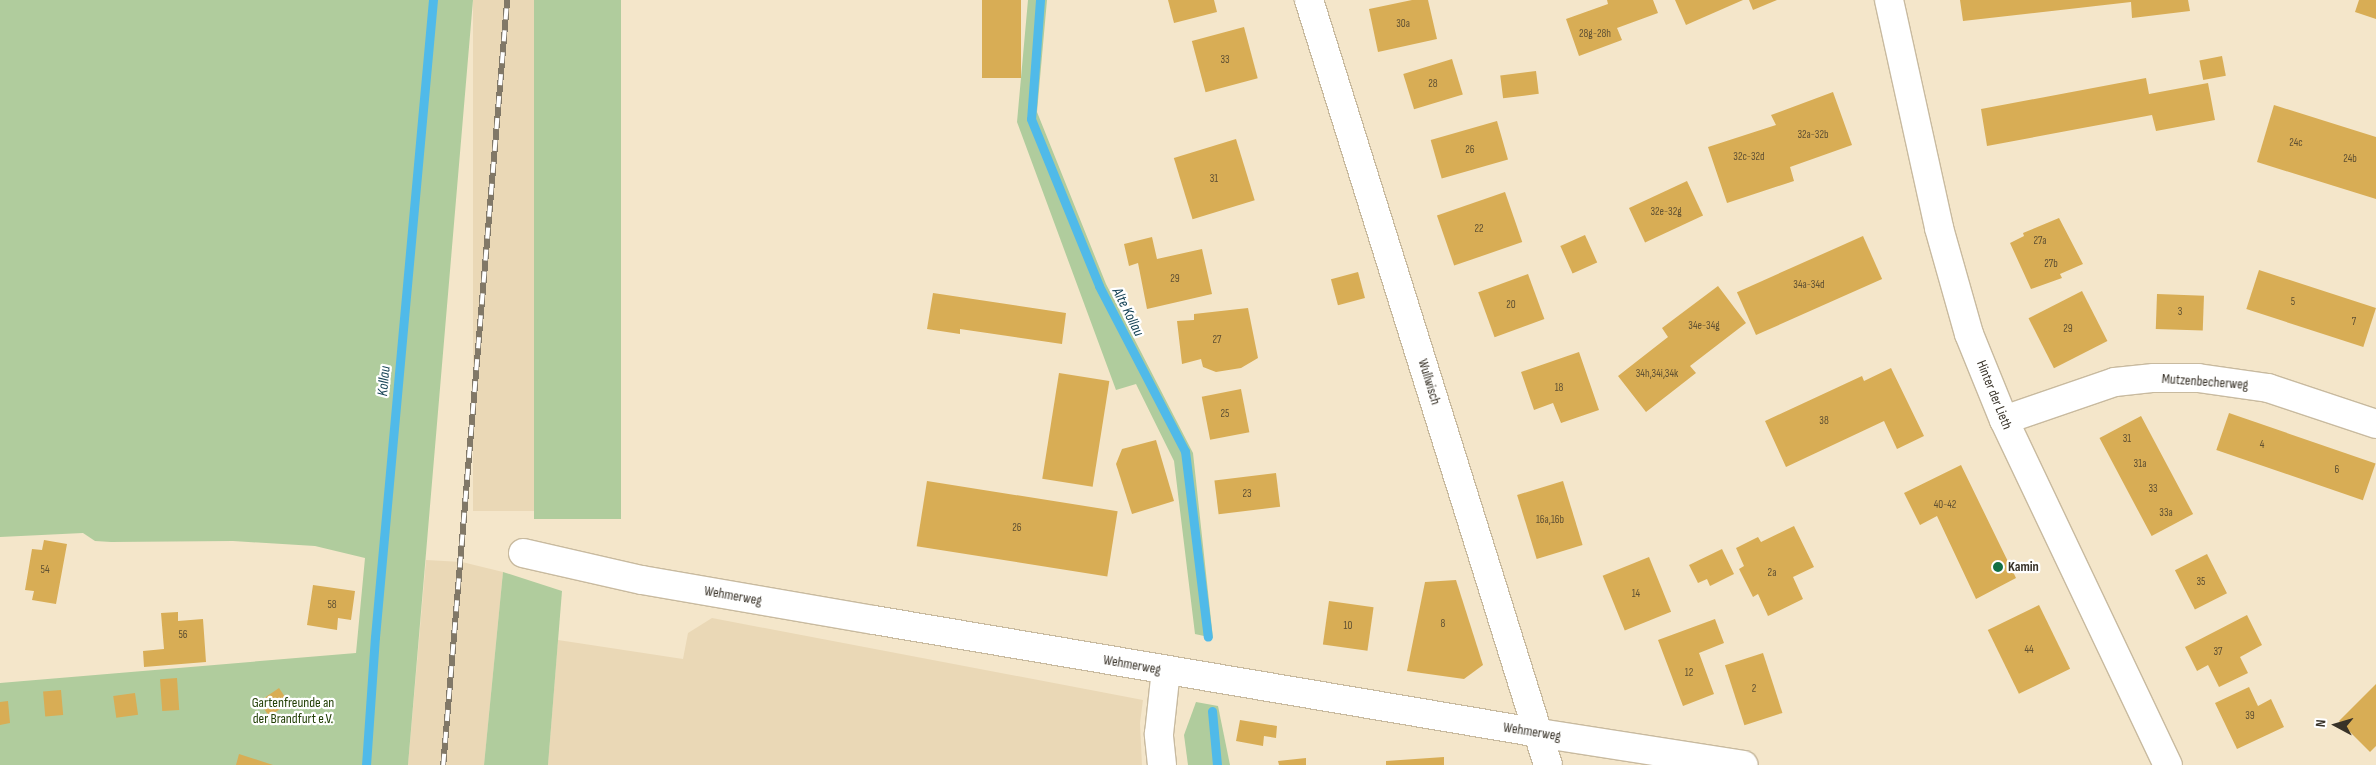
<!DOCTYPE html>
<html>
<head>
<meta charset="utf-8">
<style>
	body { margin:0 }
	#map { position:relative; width:2376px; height:765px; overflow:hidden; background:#f4e6ca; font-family:"Sofia Sans Condensed",sans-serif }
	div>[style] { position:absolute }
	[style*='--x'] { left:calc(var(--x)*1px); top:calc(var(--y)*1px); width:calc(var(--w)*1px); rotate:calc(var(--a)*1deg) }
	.built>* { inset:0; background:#ead8b6; transform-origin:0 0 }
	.green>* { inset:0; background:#b0cc9d; transform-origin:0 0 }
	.stream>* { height:9px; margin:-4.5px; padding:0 4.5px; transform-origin:4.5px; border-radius:4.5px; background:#50bae9 }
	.building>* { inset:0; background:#d8ad55; transform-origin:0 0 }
	.roads { filter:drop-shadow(1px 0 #c8ba9f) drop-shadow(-1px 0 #c8ba9f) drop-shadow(0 1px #c8ba9f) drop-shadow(0 -1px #c8ba9f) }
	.minor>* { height:28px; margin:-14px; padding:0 14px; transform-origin:14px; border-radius:14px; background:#fff }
	.rail>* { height:5.5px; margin-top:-2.75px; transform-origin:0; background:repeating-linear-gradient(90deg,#fff 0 11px,#817867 0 22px); box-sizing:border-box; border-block:1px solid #817867 }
	.dots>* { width:14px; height:14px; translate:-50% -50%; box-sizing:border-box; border:2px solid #fff; border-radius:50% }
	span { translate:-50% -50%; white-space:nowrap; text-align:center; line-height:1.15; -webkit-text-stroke:4.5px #fff; paint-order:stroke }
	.number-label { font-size:11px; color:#605133 }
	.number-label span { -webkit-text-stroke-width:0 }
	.street-label { font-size:14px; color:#383228 }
	.poi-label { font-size:14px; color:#383228; font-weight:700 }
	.left { translate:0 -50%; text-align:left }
	.park-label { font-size:14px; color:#234007 }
	.water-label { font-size:15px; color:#164356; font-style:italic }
	.north { position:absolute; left:2311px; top:700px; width:50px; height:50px; -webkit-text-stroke:4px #fff; paint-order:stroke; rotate:276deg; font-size:14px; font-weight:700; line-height:20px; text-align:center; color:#383228 }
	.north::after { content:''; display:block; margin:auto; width:18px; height:22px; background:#383228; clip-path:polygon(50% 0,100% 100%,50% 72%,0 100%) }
</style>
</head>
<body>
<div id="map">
	<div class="built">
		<i style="left:473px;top:0;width:61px;height:511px"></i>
		<i style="clip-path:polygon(426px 560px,462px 562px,503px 572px,484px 765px,408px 765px)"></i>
		<i style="clip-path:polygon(712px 618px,1143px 700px,1140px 723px,1142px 765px,548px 765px,558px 640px,683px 659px,688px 633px)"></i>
	</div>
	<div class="green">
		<i style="clip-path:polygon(0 0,473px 0,408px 765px,0 765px,0 683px,356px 653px,365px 558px,315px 546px,233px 541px,111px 542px,95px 541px,83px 533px,0 537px)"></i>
		<i style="left:534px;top:0;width:87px;height:519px"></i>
		<i style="clip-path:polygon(1028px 0,1047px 0,1037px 112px,1106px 284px,1193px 453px,1213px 638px,1195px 634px,1174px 461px,1136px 384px,1116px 390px,1017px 122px)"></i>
		<i style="clip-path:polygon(503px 572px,562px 591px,548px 765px,484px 765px)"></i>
		<i style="clip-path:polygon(1196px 702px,1218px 706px,1230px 765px,1188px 765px,1184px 735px)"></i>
	</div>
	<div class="stream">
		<i style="--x:1040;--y:0;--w:119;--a:94.3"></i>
		<i style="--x:1031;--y:119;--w:180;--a:67.8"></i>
		<i style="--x:1099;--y:286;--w:186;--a:62.5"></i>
		<i style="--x:1185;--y:451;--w:187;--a:83"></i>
		<i style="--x:1212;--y:711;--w:54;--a:84.7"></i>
		<i style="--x:366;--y:765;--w:128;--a:-86"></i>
		<i style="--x:375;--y:637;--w:640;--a:-84.8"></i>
	</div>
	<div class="building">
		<i style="left:982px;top:0;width:39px;height:78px"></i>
		<i style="clip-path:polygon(1168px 0,1214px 0,1217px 12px,1174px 23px)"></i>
		<i style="clip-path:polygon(1412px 0,1428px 0,1437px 39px,1378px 52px,1369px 9px)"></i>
		<i style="clip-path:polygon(1607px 0,1653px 0,1658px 13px,1617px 28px,1622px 40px,1579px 56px,1566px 19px,1608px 4px)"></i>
		<i style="clip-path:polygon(1675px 0,1743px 0,1686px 25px)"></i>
		<i style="clip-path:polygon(1749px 0,1777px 0,1753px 10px)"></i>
		<i style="clip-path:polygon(1960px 0,2188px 0,2190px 11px,2132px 18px,2131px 2px,1963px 21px)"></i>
		<i style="clip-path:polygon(2359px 0,2376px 0,2376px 19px,2355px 12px)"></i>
		<i style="left:1244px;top:27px;width:53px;height:54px;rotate:75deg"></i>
		<i style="left:2222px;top:56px;width:20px;height:23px;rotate:79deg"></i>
		<i style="left:1452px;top:59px;width:37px;height:51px;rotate:73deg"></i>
		<i style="left:1536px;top:71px;width:23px;height:36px;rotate:83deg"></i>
		<i style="clip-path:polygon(2146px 78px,2149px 94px,2208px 83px,2215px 120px,2156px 131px,2152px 115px,1987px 146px,1981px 109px)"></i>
		<i style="clip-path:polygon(1833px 92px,1852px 145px,1790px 167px,1794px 181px,1727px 203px,1708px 147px,1776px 125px,1771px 115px)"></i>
		<i style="clip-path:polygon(2274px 105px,2376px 137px,2376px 199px,2257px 162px)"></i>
		<i style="left:1497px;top:121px;width:40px;height:69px;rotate:74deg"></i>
		<i style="left:1236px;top:139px;width:64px;height:65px;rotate:73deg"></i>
		<i style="left:1687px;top:181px;width:38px;height:64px;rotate:65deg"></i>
		<i style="left:1505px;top:192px;width:53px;height:72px;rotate:71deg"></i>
		<i style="clip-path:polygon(2059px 218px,2083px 264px,2060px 274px,2062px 278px,2031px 289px,2010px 243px,2024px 236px,2023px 233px)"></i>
		<i style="left:1585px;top:235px;width:30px;height:27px;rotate:66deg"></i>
		<i style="left:1863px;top:236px;width:47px;height:138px;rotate:66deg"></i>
		<i style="clip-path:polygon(1152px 237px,1157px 259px,1202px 249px,1212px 294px,1147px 309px,1138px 263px,1129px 266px,1124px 244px)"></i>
		<i style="left:2259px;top:270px;width:123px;height:41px;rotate:18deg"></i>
		<i style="left:1358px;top:272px;width:27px;height:28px;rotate:75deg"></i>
		<i style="left:1528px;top:274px;width:48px;height:53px;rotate:70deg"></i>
		<i style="clip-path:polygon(1718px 286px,1746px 323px,1690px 366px,1696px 373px,1646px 412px,1618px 376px,1668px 337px,1662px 328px)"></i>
		<i style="left:2082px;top:291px;width:56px;height:60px;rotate:63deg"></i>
		<i style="clip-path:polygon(933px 293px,1066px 313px,1062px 344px,960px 329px,960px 334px,927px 329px)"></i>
		<i style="left:2157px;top:294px;width:47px;height:35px;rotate:2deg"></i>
		<i style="clip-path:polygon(1248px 308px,1258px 358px,1241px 368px,1216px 372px,1203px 367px,1201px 359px,1182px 364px,1177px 321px,1194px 320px,1194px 314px)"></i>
		<i style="clip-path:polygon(1579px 352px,1599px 410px,1561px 423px,1553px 403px,1534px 410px,1521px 372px)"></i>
		<i style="clip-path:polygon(1891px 368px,1924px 436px,1897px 449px,1884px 421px,1786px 467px,1765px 421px,1862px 376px,1864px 381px)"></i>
		<i style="left:1059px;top:373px;width:51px;height:107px;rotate:9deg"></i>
		<i style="left:1241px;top:389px;width:44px;height:40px;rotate:79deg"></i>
		<i style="left:2229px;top:413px;width:155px;height:39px;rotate:19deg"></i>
		<i style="left:2141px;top:416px;width:111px;height:47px;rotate:62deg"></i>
		<i style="clip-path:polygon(1156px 440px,1174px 501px,1132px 514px,1116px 464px,1122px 449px)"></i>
		<i style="clip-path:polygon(1961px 465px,2016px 578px,1976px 599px,1937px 516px,1920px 525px,1904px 493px)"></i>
		<i style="left:1276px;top:473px;width:34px;height:62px;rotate:83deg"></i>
		<i style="left:927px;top:481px;width:193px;height:66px;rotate:9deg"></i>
		<i style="left:1563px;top:481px;width:67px;height:48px;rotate:73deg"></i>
		<i style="clip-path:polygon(1794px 526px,1814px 567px,1793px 577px,1803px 599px,1768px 616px,1758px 594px,1753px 597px,1739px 569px,1744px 566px,1736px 548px,1758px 537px,1761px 542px)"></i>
		<i style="clip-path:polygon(44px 540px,67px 544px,56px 604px,32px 600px,34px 591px,25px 590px,32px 549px,42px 550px)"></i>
		<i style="clip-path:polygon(1722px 549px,1734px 574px,1710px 586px,1707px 579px,1698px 583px,1689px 565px)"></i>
		<i style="left:2207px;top:554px;width:44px;height:36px;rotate:63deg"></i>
		<i style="left:1649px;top:557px;width:59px;height:50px;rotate:68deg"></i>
		<i style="clip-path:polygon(1456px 580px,1483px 665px,1464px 679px,1407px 671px,1425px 582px)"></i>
		<i style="clip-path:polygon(313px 585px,355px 591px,351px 620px,338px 618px,337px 630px,307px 625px)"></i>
		<i style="left:1329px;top:601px;width:45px;height:44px;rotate:8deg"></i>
		<i style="left:2039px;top:605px;width:71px;height:57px;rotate:64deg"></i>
		<i style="clip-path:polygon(178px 612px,178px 621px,203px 619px,206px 662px,144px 667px,143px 651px,164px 649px,161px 613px)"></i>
		<i style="clip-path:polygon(2247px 615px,2262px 645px,2240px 657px,2248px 673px,2219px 687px,2208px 665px,2197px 671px,2185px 647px)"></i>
		<i style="clip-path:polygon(1715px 619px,1724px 643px,1699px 653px,1714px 694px,1683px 706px,1658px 640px)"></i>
		<i style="left:1763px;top:653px;width:63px;height:40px;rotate:72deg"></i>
		<i style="left:177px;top:678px;width:32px;height:17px;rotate:86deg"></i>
		<i style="clip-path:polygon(2376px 684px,2376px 746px,2370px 752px,2339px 721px)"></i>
		<i style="clip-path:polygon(2249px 687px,2258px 706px,2271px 699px,2284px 727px,2237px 749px,2215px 703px)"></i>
		<i style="left:279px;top:688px;width:18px;height:24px;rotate:56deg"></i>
		<i style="left:61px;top:690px;width:25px;height:18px;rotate:85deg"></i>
		<i style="left:135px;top:693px;width:22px;height:22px;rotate:82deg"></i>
		<i style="clip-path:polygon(8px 701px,10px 723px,0 725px,0 702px)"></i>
		<i style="clip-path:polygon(1240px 720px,1277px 726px,1276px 738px,1264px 736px,1263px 746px,1236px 741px)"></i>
		<i style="clip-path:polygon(239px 754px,273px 765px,236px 765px)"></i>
		<i style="clip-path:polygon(1444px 757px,1444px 765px,1386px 765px,1386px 761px)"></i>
		<i style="clip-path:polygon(1306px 758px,1306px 765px,1279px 765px,1278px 761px)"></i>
	</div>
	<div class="roads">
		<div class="minor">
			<i style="--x:1309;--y:0;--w:801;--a:72.65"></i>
			<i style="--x:1889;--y:0;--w:233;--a:77.6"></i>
			<i style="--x:1939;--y:228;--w:110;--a:74.2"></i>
			<i style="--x:1969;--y:334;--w:93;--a:67.9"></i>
			<i style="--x:2004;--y:420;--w:382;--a:64.6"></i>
			<i style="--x:2004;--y:420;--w:117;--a:-18.9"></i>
			<i style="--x:2115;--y:382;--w:39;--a:-6"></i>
			<i style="--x:2154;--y:378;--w:44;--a:0"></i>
			<i style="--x:2198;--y:378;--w:71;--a:8.1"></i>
			<i style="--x:2268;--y:388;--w:114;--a:18.4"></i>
			<i style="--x:523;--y:553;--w:122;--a:12.8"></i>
			<i style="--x:642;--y:580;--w:235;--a:9.8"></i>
			<i style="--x:874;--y:620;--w:675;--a:9.64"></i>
			<i style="--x:1539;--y:733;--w:207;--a:8.9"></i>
			<i style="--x:1162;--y:765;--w:31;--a:-96"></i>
			<i style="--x:1159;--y:734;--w:64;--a:-83.8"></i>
		</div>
	</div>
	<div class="rail">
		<i style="--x:443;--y:765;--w:768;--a:-85.22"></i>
	</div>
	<div class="dots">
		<i style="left:1998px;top:567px;background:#136f43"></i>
	</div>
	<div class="number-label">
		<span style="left:1403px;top:24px">30a</span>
		<span style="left:1595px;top:34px">28g-28h</span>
		<span style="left:1225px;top:60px">33</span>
		<span style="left:1433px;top:84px">28</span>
		<span style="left:1813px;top:135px">32a-32b</span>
		<span style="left:2296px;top:143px">24c</span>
		<span style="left:1470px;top:150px">26</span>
		<span style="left:1749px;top:157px">32c-32d</span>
		<span style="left:2350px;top:159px">24b</span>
		<span style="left:1214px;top:179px">31</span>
		<span style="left:1666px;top:212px">32e-32g</span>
		<span style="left:1479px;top:229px">22</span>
		<span style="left:2040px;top:241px">27a</span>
		<span style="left:2051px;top:264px">27b</span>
		<span style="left:1175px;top:279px">29</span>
		<span style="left:1809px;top:285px">34a-34d</span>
		<span style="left:2293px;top:302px">5</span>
		<span style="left:1511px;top:305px">20</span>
		<span style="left:2180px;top:312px">3</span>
		<span style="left:2354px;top:322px">7</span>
		<span style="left:1704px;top:326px">34e-34g</span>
		<span style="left:2068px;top:329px">29</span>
		<span style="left:1217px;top:340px">27</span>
		<span style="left:1657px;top:374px">34h,34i,34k</span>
		<span style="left:1559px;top:388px">18</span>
		<span style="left:1225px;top:414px">25</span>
		<span style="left:1824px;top:421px">38</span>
		<span style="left:2127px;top:439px">31</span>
		<span style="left:2262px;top:445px">4</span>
		<span style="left:2140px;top:464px">31a</span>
		<span style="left:2337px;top:470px">6</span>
		<span style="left:2153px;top:489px">33</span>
		<span style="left:1247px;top:494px">23</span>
		<span style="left:1945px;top:505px">40-42</span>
		<span style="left:2166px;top:513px">33a</span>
		<span style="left:1550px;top:520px">16a,16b</span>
		<span style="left:1017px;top:528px">26</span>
		<span style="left:45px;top:570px">54</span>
		<span style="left:1772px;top:573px">2a</span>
		<span style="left:2201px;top:582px">35</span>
		<span style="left:1636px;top:594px">14</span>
		<span style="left:332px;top:605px">58</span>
		<span style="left:1443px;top:624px">8</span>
		<span style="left:1348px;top:626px">10</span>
		<span style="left:183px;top:635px">56</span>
		<span style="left:2029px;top:650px">44</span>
		<span style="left:2218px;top:652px">37</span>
		<span style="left:1689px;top:673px">12</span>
		<span style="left:1754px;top:689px">2</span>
		<span style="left:2250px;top:716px">39</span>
	</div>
	<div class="street-label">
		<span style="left:1429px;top:382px;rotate:73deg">Wullwisch</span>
		<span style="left:2205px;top:382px;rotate:4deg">Mutzenbecherweg</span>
		<span style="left:1994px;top:395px;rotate:68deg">Hinter der Lieth</span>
		<span style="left:733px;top:596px;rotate:10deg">Wehmerweg</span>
		<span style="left:1132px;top:665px;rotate:10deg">Wehmerweg</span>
		<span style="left:1532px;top:732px;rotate:9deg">Wehmerweg</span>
	</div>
	<div class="poi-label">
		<span class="left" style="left:2008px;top:567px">Kamin</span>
	</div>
	<div class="park-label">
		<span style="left:293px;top:711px">Gartenfreunde an<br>der Brandfurt e.V.</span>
	</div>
	<div class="water-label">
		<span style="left:1128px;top:312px;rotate:63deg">Alte Kollau</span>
		<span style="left:384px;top:381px;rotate:-85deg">Kollau</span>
	</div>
	<div class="north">N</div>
</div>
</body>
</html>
